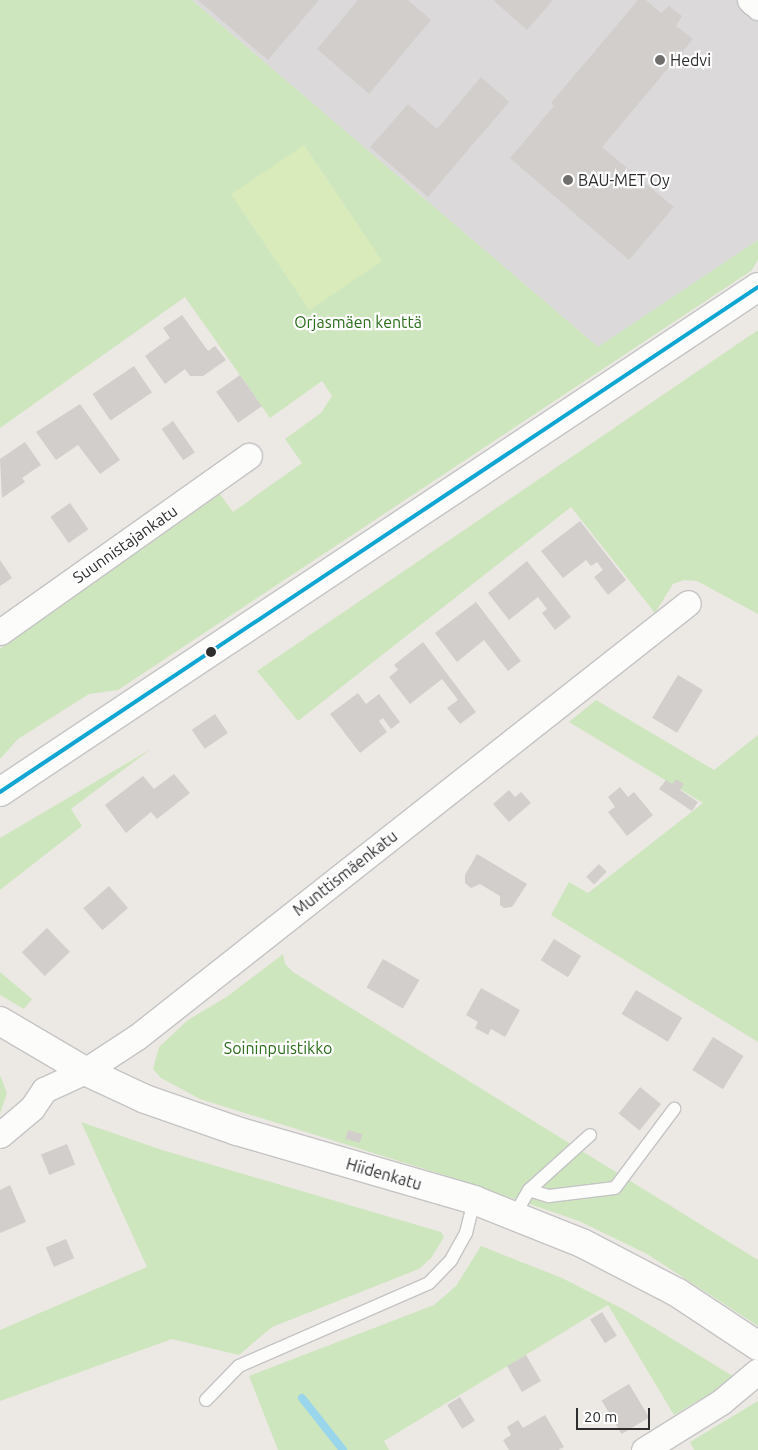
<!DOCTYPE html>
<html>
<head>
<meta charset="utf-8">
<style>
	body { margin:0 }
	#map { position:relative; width:758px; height:1450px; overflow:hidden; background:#ece8e4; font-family:Ubuntu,sans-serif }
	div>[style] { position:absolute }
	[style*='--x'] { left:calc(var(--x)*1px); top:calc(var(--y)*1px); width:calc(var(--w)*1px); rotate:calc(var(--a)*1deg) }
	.industrial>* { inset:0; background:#dcd9db }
	.green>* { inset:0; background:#cee6be }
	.pitch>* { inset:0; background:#d9eabb; transform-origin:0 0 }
	.stream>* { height:8px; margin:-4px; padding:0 4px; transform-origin:4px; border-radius:4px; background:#99d6ec }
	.building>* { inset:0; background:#d1cecb; transform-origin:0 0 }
	.roads { filter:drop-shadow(1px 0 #c5c4c5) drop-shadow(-1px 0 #c5c4c5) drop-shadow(0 1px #c5c4c5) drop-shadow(0 -1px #c5c4c5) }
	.service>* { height:12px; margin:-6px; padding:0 6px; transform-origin:6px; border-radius:6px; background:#fcfcfb }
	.minor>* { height:25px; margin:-12.5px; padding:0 12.5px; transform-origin:12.5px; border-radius:12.5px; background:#fcfcfb }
	.tertiary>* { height:28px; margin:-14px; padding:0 14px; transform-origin:14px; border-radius:14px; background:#fcfcfb }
	.bus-1>* { height:4px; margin:-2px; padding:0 2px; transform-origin:2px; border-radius:2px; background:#10a6d3 }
	.dots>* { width:14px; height:14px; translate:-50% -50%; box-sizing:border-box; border:2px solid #fff; border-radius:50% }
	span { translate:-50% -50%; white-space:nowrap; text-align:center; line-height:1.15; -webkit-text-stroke:4.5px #fff; paint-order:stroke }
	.poi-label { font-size:16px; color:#2e2e2e }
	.left { translate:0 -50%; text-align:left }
	.park-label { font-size:16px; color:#2c6e1b }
	.street-label { font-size:16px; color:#2e2e2e }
	.scale { position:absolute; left:576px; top:1408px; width:74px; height:22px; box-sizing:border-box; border:2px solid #2e2e2e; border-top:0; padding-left:6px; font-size:15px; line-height:18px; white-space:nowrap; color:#2e2e2e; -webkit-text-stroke:4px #fff; paint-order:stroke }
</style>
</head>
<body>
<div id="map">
	<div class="industrial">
		<i style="clip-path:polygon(192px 0,758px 0,758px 240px,598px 347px)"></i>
	</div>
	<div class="green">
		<i style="clip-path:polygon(0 0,192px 0,598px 347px,758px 240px,758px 260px,751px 271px,118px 690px,89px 694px,18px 739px,0 759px,0 649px,220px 494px,233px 512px,302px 463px,285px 439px,321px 413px,332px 396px,322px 381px,270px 418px,185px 297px,0 428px)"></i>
		<i style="clip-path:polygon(758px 330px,758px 614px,697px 581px,684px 580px,673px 584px,655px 613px,571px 507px,298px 721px,257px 671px)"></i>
		<i style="clip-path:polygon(596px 700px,714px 770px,758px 735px,758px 1042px,551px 915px,569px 882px,588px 893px,703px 803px,569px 722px)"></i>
		<i style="clip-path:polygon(151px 749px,71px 809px,82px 826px,0 890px,0 838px)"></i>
		<i style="clip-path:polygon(283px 954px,285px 964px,293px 972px,758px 1260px,758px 1326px,647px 1254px,579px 1221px,447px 1176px,200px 1099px,161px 1078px,153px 1069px,159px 1047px,188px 1020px,228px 996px)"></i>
		<i style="clip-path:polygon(0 972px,32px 999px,24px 1009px,0 995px)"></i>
		<i style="clip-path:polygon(0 1075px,7px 1093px,0 1114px)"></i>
		<i style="clip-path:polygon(81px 1122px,162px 1150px,441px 1232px,444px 1237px,431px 1258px,419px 1269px,272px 1327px,239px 1355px,172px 1339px,0 1401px,0 1330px,147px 1267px)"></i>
		<i style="clip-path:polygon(481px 1246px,562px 1278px,625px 1310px,736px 1378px,674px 1415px,608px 1305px,384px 1441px,389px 1450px,278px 1450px,249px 1376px,434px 1305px,456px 1286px)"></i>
		<i style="clip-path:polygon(758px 1401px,758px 1450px,694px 1450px,690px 1442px)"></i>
	</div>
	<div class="pitch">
		<i style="left:304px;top:145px;width:140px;height:88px;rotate:56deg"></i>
	</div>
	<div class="stream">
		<i style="--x:302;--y:1398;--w:66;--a:51.7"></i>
	</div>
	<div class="building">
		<i style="clip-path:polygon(198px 0,319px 0,268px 60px)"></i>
		<i style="clip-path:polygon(358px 0,408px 0,431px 20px,369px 94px,317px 49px)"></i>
		<i style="clip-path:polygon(493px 0,553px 0,527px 30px)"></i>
		<i style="clip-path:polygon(638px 0,646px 0,661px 13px,669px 6px,682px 16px,676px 26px,693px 39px,602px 147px,674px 207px,629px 260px,510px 158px,554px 106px,551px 103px)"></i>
		<i style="clip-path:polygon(481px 77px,509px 102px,428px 197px,370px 147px,408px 104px,437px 129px)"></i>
		<i style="clip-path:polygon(182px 315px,208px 351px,215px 346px,226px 360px,203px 376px,190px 376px,185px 369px,165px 384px,145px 356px,170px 338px,163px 328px)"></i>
		<i style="left:134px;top:366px;width:32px;height:50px;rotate:56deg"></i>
		<i style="left:240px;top:375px;width:38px;height:29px;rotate:55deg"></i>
		<i style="clip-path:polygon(80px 404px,120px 460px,100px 474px,78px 445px,56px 460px,36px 432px)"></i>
		<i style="left:173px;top:421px;width:38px;height:14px;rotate:55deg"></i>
		<i style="clip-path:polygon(25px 442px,41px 465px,22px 478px,25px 482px,2px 498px,0 459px)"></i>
		<i style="left:70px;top:503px;width:32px;height:24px;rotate:55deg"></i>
		<i style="clip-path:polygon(580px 521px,626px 580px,608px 595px,594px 577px,603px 570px,597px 562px,591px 566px,586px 560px,563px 578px,541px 551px)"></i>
		<i style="clip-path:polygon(0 560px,12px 578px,0 586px)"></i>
		<i style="clip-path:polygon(527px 561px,571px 617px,555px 630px,542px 613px,547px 609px,538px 597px,509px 620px,488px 593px)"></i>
		<i style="clip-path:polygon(476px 602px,521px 661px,508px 671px,484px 640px,457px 662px,435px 633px)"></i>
		<i style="clip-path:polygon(423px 642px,476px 712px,460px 724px,447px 708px,458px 700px,442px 679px,410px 704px,389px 677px,398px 670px,394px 665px)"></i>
		<i style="left:678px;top:675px;width:29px;height:50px;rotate:31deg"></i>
		<i style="clip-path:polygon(358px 693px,366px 704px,379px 694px,400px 722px,391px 729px,383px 718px,379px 721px,387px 732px,360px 753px,330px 714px)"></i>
		<i style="left:215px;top:714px;width:23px;height:28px;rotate:56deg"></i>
		<i style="clip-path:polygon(174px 774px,190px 793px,157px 819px,151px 812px,126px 833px,105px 805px,143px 776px,154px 789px)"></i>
		<i style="clip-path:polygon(676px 779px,684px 784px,680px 790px,698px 802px,692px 811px,659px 789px,666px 780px,672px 784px)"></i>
		<i style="clip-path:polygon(620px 787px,628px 797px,634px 792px,653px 815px,627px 836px,608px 812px,615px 807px,608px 797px)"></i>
		<i style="clip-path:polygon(509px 790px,515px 797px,521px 792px,531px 803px,509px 822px,493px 804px)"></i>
		<i style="clip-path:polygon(477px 854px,527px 884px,512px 907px,504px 908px,500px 905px,500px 896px,480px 884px,471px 888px,465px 883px,465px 875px)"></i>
		<i style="left:599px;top:864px;width:11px;height:18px;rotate:45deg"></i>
		<i style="left:109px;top:886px;width:29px;height:34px;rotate:49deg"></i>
		<i style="left:47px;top:928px;width:33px;height:35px;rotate:46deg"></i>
		<i style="left:554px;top:939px;width:32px;height:25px;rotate:32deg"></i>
		<i style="left:383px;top:959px;width:42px;height:33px;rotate:30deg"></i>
		<i style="clip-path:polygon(481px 988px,520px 1010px,505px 1037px,491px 1029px,488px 1035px,475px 1028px,478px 1022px,466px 1015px)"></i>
		<i style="left:636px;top:990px;width:54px;height:28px;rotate:31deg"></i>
		<i style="left:713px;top:1037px;width:36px;height:39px;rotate:32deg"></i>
		<i style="left:640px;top:1087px;width:27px;height:34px;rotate:39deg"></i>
		<i style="left:348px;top:1130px;width:15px;height:9px;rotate:16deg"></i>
		<i style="left:67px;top:1144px;width:22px;height:28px;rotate:68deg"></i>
		<i style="clip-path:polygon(10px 1185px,26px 1222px,0 1233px,0 1190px)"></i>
		<i style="left:66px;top:1239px;width:21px;height:22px;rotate:67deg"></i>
		<i style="left:602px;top:1312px;width:28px;height:14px;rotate:58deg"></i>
		<i style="left:526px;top:1355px;width:30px;height:22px;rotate:60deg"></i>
		<i style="left:629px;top:1384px;width:39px;height:32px;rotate:59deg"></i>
		<i style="left:460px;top:1397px;width:28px;height:15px;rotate:58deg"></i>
		<i style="clip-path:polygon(545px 1415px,564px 1447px,558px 1450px,509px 1450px,503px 1440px,511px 1435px,507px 1427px,518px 1420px,523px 1428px)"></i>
	</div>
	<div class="roads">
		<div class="service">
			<i style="--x:529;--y:1190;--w:82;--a:-42"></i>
			<i style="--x:514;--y:1216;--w:30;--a:-60"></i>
			<i style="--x:529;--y:1190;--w:21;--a:17"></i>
			<i style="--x:549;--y:1196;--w:66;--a:-6.9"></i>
			<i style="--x:615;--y:1188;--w:99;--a:-53.2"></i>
			<i style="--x:206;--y:1400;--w:47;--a:-45.9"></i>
			<i style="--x:239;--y:1366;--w:207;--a:-23.6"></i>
			<i style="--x:429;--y:1283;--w:32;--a:-46"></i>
			<i style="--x:451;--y:1260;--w:31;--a:-61"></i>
			<i style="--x:466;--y:1233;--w:34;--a:-76"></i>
		</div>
		<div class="minor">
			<i style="--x:750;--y:0;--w:11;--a:41"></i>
			<i style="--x:0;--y:632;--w:305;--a:-35.3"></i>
			<i style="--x:0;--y:1135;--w:42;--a:-40.2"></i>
			<i style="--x:32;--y:1108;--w:22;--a:-56"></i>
			<i style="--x:44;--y:1090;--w:45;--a:-24.9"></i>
			<i style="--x:85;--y:1071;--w:62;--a:-33.2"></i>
			<i style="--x:137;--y:1037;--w:701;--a:-38.23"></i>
			<i style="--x:644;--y:1450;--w:91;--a:-31.9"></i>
			<i style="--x:721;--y:1402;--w:48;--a:-40"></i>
		</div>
		<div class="tertiary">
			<i style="--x:0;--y:792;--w:911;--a:-33.67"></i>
			<i style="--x:0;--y:1021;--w:99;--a:30.5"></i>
			<i style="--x:85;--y:1071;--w:66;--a:25"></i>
			<i style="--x:145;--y:1099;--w:97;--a:19.2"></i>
			<i style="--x:237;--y:1131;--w:247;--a:16.2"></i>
			<i style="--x:474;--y:1200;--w:116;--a:21.7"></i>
			<i style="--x:582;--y:1243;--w:108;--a:27.5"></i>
			<i style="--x:678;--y:1293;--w:96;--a:33.5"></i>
		</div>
	</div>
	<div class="bus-1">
		<i style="--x:0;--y:792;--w:911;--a:-33.67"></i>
	</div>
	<div class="dots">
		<i style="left:660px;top:60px;background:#706f6e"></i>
		<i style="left:568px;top:180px;background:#706f6e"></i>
		<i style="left:211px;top:652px;background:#2e2e2e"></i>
	</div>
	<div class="poi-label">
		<span class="left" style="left:670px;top:60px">Hedvi</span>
		<span class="left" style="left:578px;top:180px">BAU-MET Oy</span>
	</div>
	<div class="park-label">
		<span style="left:358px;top:322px">Orjasmäen kenttä</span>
		<span style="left:278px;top:1048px">Soininpuistikko</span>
	</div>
	<div class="street-label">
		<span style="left:125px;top:544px;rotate:-35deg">Suunnistajankatu</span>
		<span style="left:345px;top:873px;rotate:-38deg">Munttismäenkatu</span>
		<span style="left:384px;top:1174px;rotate:16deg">Hiidenkatu</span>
	</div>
	<div class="scale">20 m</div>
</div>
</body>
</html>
